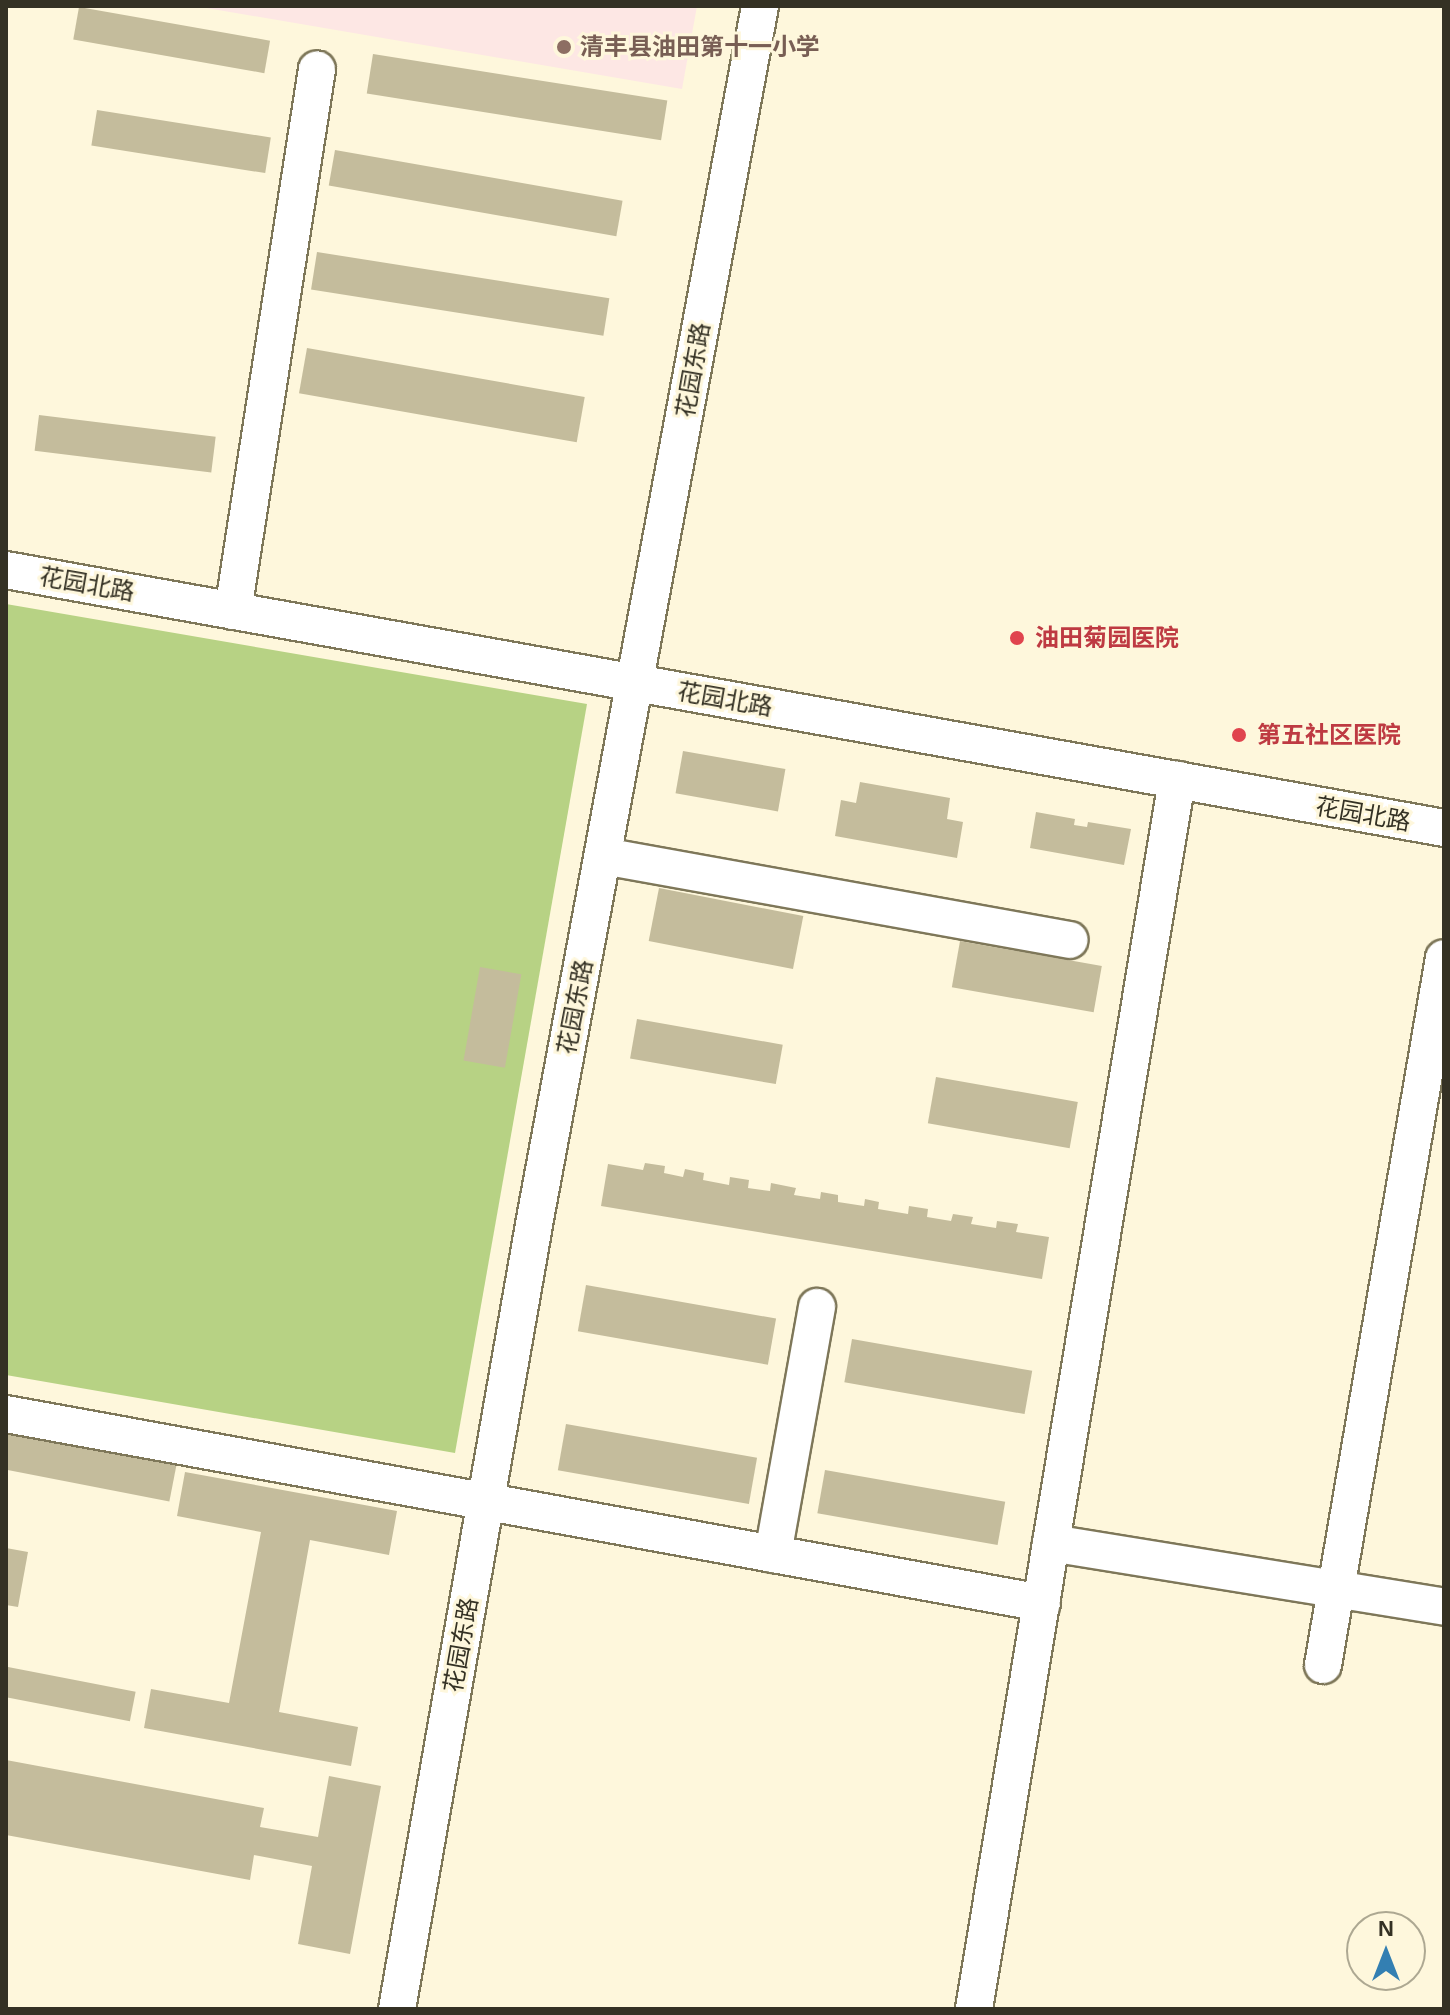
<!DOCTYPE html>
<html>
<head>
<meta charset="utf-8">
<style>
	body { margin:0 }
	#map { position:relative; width:1450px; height:2015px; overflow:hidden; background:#fef7dc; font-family:Arial,"Noto Sans SC",sans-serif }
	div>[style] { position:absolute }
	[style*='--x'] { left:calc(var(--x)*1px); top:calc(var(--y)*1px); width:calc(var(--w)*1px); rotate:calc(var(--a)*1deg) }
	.education>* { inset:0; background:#fde7e4 }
	.green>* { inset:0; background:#b7d284 }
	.building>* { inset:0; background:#c4bc9c; transform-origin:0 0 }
	.roads { filter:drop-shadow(2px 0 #7e7759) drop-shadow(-2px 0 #7e7759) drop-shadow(0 2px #7e7759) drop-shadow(0 -2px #7e7759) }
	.minor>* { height:36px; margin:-18px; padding:0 18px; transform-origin:18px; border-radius:18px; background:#fff }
	.dots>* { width:22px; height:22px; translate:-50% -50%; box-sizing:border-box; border:4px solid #fef7dc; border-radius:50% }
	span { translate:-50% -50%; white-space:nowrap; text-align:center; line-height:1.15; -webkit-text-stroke:6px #fef7dc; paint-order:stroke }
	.education-label { font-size:24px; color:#785e54; font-weight:700 }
	.left { translate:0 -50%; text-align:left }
	.street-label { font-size:24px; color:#343124 }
	.health-label { font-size:24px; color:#be3a42; font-weight:700 }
	.frame { position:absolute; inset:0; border:8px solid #343124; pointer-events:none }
	.north { position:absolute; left:1346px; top:1911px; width:80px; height:80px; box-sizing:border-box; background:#fef7dc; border:2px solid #ada892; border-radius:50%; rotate:0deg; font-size:22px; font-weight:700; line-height:32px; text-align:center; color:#343124 }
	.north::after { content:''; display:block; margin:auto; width:28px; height:36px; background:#337fb2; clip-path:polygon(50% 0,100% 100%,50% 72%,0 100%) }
</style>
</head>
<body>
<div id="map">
	<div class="education">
		<i style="clip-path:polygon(195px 6px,697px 6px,682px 89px)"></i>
	</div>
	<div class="green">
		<i style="clip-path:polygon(6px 604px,587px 704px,455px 1453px,6px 1375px)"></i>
	</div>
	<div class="building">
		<i style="left:79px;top:7px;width:194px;height:33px;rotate:10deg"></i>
		<i style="left:373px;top:54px;width:298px;height:40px;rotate:9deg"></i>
		<i style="left:97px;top:110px;width:176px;height:36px;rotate:9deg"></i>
		<i style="left:335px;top:150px;width:292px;height:36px;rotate:10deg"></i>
		<i style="left:317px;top:252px;width:296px;height:38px;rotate:9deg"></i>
		<i style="left:307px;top:348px;width:282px;height:46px;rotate:10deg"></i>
		<i style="left:39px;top:415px;width:178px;height:36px;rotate:7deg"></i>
		<i style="left:683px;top:751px;width:104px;height:43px;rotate:10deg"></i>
		<i style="clip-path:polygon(860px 782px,950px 798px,947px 819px,963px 822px,957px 858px,835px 836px,841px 800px,856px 803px)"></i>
		<i style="clip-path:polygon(1036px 812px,1075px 819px,1074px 825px,1087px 827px,1088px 822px,1131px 829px,1124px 865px,1030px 848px)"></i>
		<i style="left:659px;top:888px;width:147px;height:54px;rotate:11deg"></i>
		<i style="left:960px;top:941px;width:144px;height:47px;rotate:10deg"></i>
		<i style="left:480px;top:967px;width:42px;height:95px;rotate:10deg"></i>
		<i style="left:637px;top:1019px;width:148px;height:40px;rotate:10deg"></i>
		<i style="left:936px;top:1077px;width:144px;height:47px;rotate:10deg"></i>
		<i style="clip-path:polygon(645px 1163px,665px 1166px,664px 1173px,683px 1177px,685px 1169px,704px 1173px,703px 1180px,729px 1185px,730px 1177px,749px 1180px,748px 1188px,770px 1191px,771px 1183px,796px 1188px,794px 1195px,820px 1199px,821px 1192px,838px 1195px,838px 1202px,864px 1206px,865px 1199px,879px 1202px,878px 1209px,908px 1214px,909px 1206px,928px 1209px,927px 1217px,951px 1221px,953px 1214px,973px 1217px,971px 1224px,996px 1228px,997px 1221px,1018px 1224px,1016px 1232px,1049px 1237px,1042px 1279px,601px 1206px,608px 1164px,643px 1170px)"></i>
		<i style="left:586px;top:1285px;width:193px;height:47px;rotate:10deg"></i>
		<i style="left:852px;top:1339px;width:183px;height:44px;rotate:10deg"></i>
		<i style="left:566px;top:1424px;width:194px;height:47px;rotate:10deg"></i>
		<i style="left:6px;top:1430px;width:174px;height:39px;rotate:11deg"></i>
		<i style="left:825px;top:1470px;width:183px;height:44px;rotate:10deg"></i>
		<i style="clip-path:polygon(185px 1472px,397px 1511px,389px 1555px,310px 1540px,279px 1712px,358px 1727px,351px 1766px,144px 1728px,151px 1689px,229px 1703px,261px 1532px,177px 1516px)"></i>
		<i style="clip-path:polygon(6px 1548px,28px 1552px,18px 1607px,6px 1605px)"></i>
		<i style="left:8px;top:1667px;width:130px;height:30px;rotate:11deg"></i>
		<i style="clip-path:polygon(6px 1760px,264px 1808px,260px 1827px,318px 1837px,329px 1776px,381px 1786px,350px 1954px,298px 1944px,312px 1866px,254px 1855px,250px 1880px,6px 1835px)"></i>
	</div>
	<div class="roads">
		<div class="minor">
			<i style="--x:6;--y:570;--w:1461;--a:10.17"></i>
			<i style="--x:233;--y:611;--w:548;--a:-81.19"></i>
			<i style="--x:603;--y:856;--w:474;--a:10.2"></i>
			<i style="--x:6;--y:1414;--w:1053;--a:10.34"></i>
			<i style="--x:1051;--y:1543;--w:398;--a:9.2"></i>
			<i style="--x:773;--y:1554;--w:251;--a:-79.9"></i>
			<i style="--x:1323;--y:1665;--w:717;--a:-80.29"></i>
			<i style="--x:397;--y:2009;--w:802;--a:-80.09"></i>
			<i style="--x:535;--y:1219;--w:1234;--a:-79.49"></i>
			<i style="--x:974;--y:2009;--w:1246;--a:-80.62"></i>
		</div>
	</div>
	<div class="dots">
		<i style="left:564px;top:47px;background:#8d6e63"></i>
		<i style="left:1017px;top:638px;background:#e0444e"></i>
		<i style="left:1239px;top:735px;background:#e0444e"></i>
	</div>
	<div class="education-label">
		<span class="left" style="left:580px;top:47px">清丰县油田第十一小学</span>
	</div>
	<div class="street-label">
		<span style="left:693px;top:370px;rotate:-80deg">花园东路</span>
		<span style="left:87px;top:584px;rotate:10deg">花园北路</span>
		<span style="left:725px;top:699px;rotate:10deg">花园北路</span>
		<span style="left:1363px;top:814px;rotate:10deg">花园北路</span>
		<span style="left:575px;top:1007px;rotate:-79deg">花园东路</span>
		<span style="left:461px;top:1645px;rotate:-80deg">花园东路</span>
	</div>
	<div class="health-label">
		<span class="left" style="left:1035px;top:638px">油田菊园医院</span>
		<span class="left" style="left:1257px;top:735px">第五社区医院</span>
	</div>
	<div class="frame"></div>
	<div class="north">N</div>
</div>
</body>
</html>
